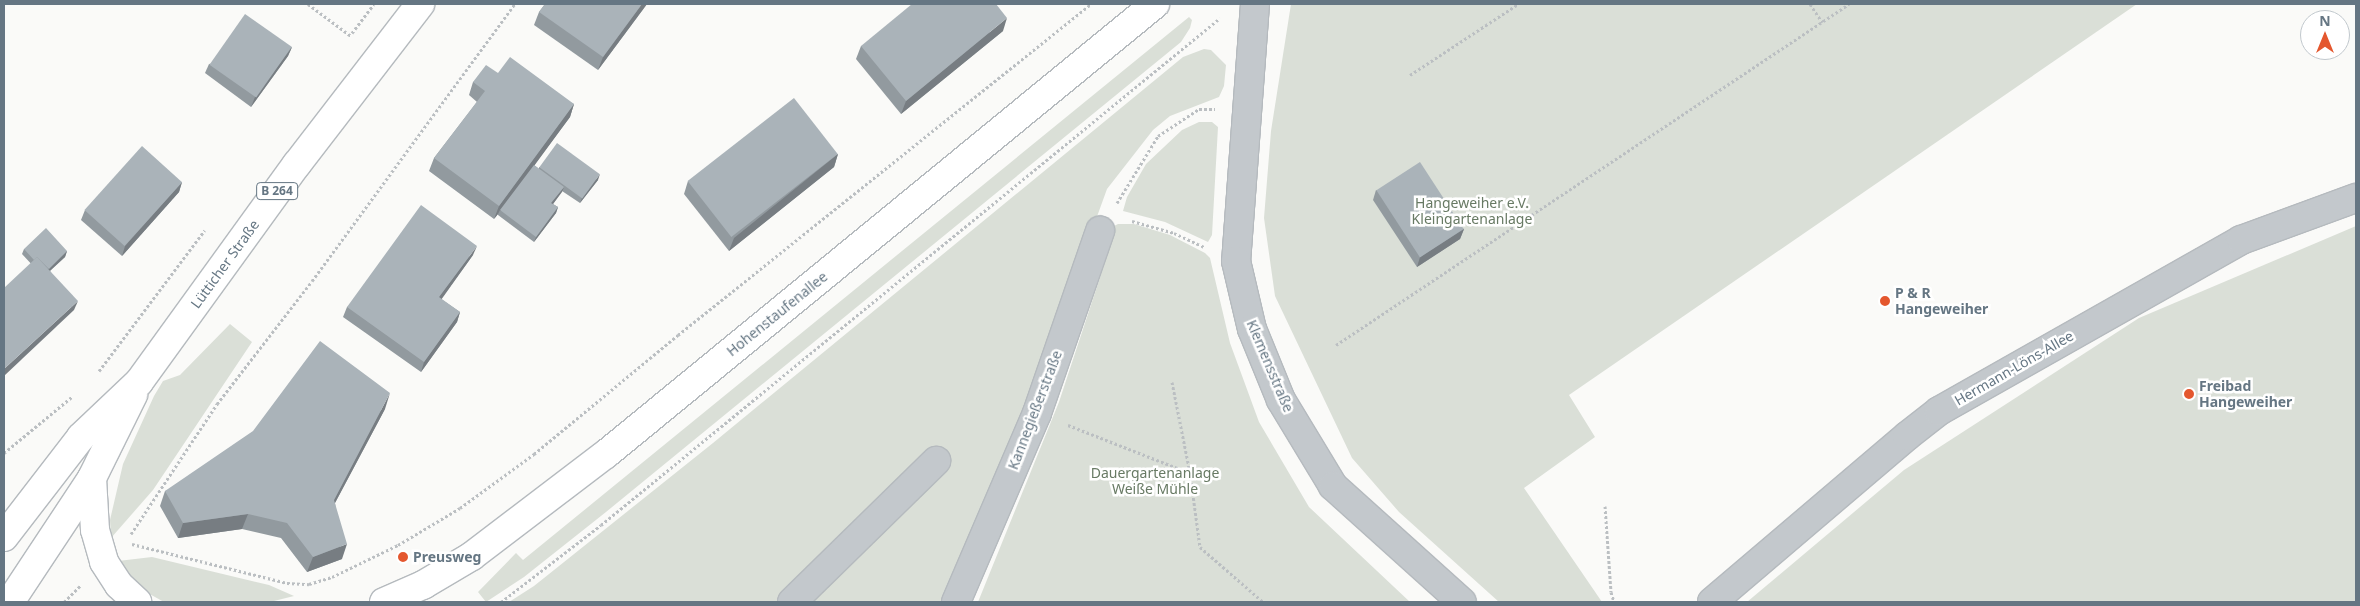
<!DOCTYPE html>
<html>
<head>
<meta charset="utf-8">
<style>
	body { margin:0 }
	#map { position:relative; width:2360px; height:606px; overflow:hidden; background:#fafaf8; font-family:"Noto Sans",sans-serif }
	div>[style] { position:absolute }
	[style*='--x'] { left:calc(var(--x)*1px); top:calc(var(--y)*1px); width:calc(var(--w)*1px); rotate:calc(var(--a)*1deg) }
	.green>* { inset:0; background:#dadfd7 }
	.path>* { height:3px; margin-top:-1.5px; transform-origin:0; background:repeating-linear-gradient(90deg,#bbbfc2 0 2.5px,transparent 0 5px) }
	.roads { filter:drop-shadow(1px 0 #b5babe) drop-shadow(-1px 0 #b5babe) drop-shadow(0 1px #b5babe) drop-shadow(0 -1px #b5babe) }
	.minor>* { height:28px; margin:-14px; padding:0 14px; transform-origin:14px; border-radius:14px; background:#c3c8cc }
	.major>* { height:28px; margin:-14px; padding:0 14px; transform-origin:14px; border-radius:14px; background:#fff }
	.wall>* { inset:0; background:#929a9f }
	.shaded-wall>* { inset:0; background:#777d82 }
	.building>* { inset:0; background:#aab3b9; transform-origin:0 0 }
	.dots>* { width:14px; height:14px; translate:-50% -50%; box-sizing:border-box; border:2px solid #fff; border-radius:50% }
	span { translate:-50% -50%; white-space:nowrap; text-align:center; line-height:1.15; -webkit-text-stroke:5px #fff; paint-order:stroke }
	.shield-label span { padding:1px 4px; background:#fff; border:1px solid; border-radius:4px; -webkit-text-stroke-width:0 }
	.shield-label { font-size:12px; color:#657683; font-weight:700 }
	.park-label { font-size:14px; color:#687a64 }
	.street-label { font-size:14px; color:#657683 }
	.poi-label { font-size:14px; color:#657683; font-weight:700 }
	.left { translate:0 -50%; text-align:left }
	.frame { position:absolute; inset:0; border:5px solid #657683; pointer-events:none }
	.north { position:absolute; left:2300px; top:10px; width:50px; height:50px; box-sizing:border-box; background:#fff; border:1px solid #c1c8cd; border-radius:50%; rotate:0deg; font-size:14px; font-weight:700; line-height:20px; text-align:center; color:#657683 }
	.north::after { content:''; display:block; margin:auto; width:18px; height:22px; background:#e4572e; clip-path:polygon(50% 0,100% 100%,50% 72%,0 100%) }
</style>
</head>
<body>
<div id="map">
	<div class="green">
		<i style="clip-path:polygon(1291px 4px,2137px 4px,1569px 395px,1595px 437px,1524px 488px,1602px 602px,1499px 602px,1399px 512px,1352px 458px,1275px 296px,1264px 218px,1271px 131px)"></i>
		<i style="clip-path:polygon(1189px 17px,1192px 20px,1190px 28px,1181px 42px,606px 512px,524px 577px,486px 602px,478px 592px,516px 553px,523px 560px)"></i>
		<i style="clip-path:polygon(1204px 49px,1211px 50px,1226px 65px,1224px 86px,1219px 97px,1170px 116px,1153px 130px,1107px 189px,1057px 327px,1030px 413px,945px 602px,509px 602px,534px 586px,713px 443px,1183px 57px)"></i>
		<i style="clip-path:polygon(1199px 122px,1212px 122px,1218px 127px,1212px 235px,1208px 242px,1165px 222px,1123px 211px,1127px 197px,1146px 164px,1182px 130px)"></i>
		<i style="clip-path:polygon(1118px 224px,1134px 224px,1170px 235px,1205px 253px,1210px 258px,1230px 343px,1259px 422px,1309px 507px,1410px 602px,978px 602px,1059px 402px,1114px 235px,1110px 228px)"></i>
		<i style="clip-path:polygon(2356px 226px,2356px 602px,1747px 602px,1904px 470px,2139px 318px)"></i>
		<i style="clip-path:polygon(230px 324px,252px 342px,153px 490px,111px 538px,110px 520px,123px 464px,154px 396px,163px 381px,180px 375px)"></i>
		<i style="clip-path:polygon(152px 557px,269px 585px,294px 596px,270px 602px,164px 602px,146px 592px,129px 578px,118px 561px)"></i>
	</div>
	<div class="path">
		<i style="--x:308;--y:4;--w:54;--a:36.7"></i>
		<i style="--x:1810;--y:4;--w:22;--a:56"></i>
		<i style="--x:352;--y:33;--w:36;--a:-53"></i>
		<i style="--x:1410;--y:75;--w:129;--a:-33.3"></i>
		<i style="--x:1117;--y:203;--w:79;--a:-58.5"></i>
		<i style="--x:1158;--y:136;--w:49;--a:-33.4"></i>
		<i style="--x:1199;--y:109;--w:16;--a:0"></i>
		<i style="--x:1132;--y:221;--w:44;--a:15.9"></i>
		<i style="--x:1174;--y:233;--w:33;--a:25"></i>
		<i style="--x:1336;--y:345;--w:616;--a:-33.61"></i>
		<i style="--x:99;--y:371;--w:176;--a:-53.1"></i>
		<i style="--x:1172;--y:382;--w:93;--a:78.8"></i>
		<i style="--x:1068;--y:425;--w:131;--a:21.5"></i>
		<i style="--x:1190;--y:473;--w:75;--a:82.3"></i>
		<i style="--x:1200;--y:547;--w:84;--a:41.1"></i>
		<i style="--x:4;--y:453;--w:89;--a:-39.6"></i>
		<i style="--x:1605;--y:506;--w:86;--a:86"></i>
		<i style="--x:1611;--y:592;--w:10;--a:73"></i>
		<i style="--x:131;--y:534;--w:156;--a:-56.5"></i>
		<i style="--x:217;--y:404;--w:155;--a:-52.3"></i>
		<i style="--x:312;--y:281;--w:343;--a:-53.8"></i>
		<i style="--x:132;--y:544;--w:160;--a:14.1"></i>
		<i style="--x:287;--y:583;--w:22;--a:3"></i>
		<i style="--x:309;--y:584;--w:24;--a:-17"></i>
		<i style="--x:332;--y:577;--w:73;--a:-25.9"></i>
		<i style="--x:398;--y:545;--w:72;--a:-30.8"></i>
		<i style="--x:460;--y:508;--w:92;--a:-36.1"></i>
		<i style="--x:534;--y:454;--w:187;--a:-39.6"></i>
		<i style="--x:678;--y:335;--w:529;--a:-38.71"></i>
		<i style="--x:64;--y:602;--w:24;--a:-45"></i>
		<i style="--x:501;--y:602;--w:126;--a:-37.6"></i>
		<i style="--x:601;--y:525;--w:800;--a:-39.32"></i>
	</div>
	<div class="roads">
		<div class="minor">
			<i style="--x:1255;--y:4;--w:258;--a:94.2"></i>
			<i style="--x:1236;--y:261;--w:70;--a:76.8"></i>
			<i style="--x:1252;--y:329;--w:77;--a:67.8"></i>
			<i style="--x:1281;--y:400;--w:100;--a:58.8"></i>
			<i style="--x:1333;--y:486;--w:173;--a:42"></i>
			<i style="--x:792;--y:602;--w:202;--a:-44.4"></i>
			<i style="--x:956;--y:602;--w:206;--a:-66.8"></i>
			<i style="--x:1037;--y:413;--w:193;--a:-70.9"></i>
			<i style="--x:1712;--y:602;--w:256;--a:-40.4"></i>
			<i style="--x:1907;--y:436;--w:41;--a:-38"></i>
			<i style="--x:1939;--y:411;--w:347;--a:-29.5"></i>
			<i style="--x:2241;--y:240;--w:122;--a:-20.1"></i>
		</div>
		<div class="major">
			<i style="--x:92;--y:478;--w:52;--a:86.7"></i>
			<i style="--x:95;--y:530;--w:33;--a:74"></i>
			<i style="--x:104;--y:562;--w:27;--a:57"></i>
			<i style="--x:119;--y:585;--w:25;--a:43"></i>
			<i style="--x:4;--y:537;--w:126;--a:-52.4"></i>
			<i style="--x:81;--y:437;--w:80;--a:-43.5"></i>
			<i style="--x:139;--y:382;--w:269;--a:-54.1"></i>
			<i style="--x:297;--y:164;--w:202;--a:-52.4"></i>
			<i style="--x:10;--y:602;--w:149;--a:-56.5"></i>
			<i style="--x:92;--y:478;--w:93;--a:-63.7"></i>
			<i style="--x:384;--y:602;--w:43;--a:-23.6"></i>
			<i style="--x:423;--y:585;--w:57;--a:-30.6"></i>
			<i style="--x:472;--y:556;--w:168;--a:-37.3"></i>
			<i style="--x:606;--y:454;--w:710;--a:-39.34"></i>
		</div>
	</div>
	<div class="wall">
		<i style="clip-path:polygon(545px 4px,647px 4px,598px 70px,534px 25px,539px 12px)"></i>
		<i style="clip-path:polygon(1003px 31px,901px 114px,856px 59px,861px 46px)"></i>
		<i style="clip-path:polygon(292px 47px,288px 56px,251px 107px,205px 73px,209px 64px)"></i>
		<i style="clip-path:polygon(498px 73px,574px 104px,570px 117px,534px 165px,539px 169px,539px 167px,598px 180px,580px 203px,562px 191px,553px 204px,558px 207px,556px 213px,534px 242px,498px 215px,498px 214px,494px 219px,429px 171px,434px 158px,477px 102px,469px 95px,473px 82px)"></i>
		<i style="clip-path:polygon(838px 154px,834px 167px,729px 251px,684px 194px,688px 181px)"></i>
		<i style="clip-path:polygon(182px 182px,179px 192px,122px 256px,81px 220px,85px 210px)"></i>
		<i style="clip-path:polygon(1376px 190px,1464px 229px,1460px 239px,1417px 267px,1373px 200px)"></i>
		<i style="clip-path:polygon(24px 249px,67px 251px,65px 257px,50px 271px,74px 310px,22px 254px)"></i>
		<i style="clip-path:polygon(473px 255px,441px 299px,460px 312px,457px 322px,421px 372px,343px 317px,347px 307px)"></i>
		<i style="clip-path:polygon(385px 409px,335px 503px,342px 559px,307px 572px,281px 538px,242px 529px,178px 538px,160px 506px,165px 491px)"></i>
	</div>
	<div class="shaded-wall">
		<i style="clip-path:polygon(642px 4px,647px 4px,598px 70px,603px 57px)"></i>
		<i style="clip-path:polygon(1007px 18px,1003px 31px,901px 114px,906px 101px)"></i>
		<i style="clip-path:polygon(292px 47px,288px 56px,251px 107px,255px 97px)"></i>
		<i style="clip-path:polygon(574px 104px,570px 117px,501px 211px,500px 210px,498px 214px,494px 219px,499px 206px)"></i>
		<i style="clip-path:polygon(838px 154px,834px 167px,729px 251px,734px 238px)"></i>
		<i style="clip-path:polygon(600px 174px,598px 180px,580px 203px,582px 198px)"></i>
		<i style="clip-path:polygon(182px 182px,179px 192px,122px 256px,125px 246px)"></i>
		<i style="clip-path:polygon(564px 187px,562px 192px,550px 208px,551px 203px)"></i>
		<i style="clip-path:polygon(558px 207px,556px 213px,534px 242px,536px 237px)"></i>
		<i style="clip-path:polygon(1464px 229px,1460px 239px,1417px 267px,1420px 257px)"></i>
		<i style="clip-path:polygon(477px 246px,473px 255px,436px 307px,439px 297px)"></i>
		<i style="clip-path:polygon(67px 251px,65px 257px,43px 277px,45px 272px)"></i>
		<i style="clip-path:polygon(78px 301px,74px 310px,4px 376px,4px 369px)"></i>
		<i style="clip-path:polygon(460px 312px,457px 322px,421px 372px,424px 362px)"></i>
		<i style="clip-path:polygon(390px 393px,385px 409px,328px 516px,334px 500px)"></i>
		<i style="clip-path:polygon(248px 514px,242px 529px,178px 538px,183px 523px)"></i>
		<i style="clip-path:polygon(347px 544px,342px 559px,307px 572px,313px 557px)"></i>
	</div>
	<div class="building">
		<i style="clip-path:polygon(545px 4px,642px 4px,603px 57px,539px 12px)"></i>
		<i style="clip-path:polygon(912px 4px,996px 4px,1007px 18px,906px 101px,861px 46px)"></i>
		<i style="left:245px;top:14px;width:57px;height:62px;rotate:35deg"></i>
		<i style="clip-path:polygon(510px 57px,574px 104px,499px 206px,434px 158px,485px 91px,473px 82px,486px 65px,498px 73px)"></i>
		<i style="left:794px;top:98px;width:71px;height:135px;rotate:52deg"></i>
		<i style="left:557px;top:143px;width:53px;height:30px;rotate:36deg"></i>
		<i style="left:142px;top:146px;width:54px;height:86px;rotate:42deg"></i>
		<i style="left:1420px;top:162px;width:80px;height:52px;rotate:57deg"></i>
		<i style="clip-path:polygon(534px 165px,564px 187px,551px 203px,558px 207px,536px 237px,500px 210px)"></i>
		<i style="clip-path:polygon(421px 205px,477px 246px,439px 297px,460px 312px,424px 362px,347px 307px)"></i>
		<i style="clip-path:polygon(46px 228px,67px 251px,49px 269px,37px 257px,34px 260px,24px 249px)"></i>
		<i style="clip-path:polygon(37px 257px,78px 301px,4px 369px,4px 288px)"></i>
		<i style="clip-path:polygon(320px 341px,390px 393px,334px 500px,347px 544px,313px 557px,287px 523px,248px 514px,183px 523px,165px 491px,253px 431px)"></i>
	</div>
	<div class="dots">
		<i style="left:1885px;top:301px;background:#e4572e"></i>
		<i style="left:2189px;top:394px;background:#e4572e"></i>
		<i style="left:403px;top:557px;background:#e4572e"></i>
	</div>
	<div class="shield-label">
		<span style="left:277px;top:191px">B 264</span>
	</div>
	<div class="park-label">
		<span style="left:1472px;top:211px">Hangeweiher e.V.<br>Kleingartenanlage</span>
		<span style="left:1155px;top:481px">Dauergartenanlage<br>Weiße Mühle</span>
	</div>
	<div class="street-label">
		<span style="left:225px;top:264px;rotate:-54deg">Lütticher Straße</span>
		<span style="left:777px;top:314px;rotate:-39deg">Hohenstaufenallee</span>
		<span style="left:1270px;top:366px;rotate:67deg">Klemensstraße</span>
		<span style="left:2014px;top:368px;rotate:-30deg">Hermann-Löns-Allee</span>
		<span style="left:1035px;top:410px;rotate:-69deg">Kannegießerstraße</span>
	</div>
	<div class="poi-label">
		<span class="left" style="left:1895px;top:301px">P &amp; R<br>Hangeweiher</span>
		<span class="left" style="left:2199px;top:394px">Freibad<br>Hangeweiher</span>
		<span class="left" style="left:413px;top:557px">Preusweg</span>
	</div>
	<div class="frame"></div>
	<div class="north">N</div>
</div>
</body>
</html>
